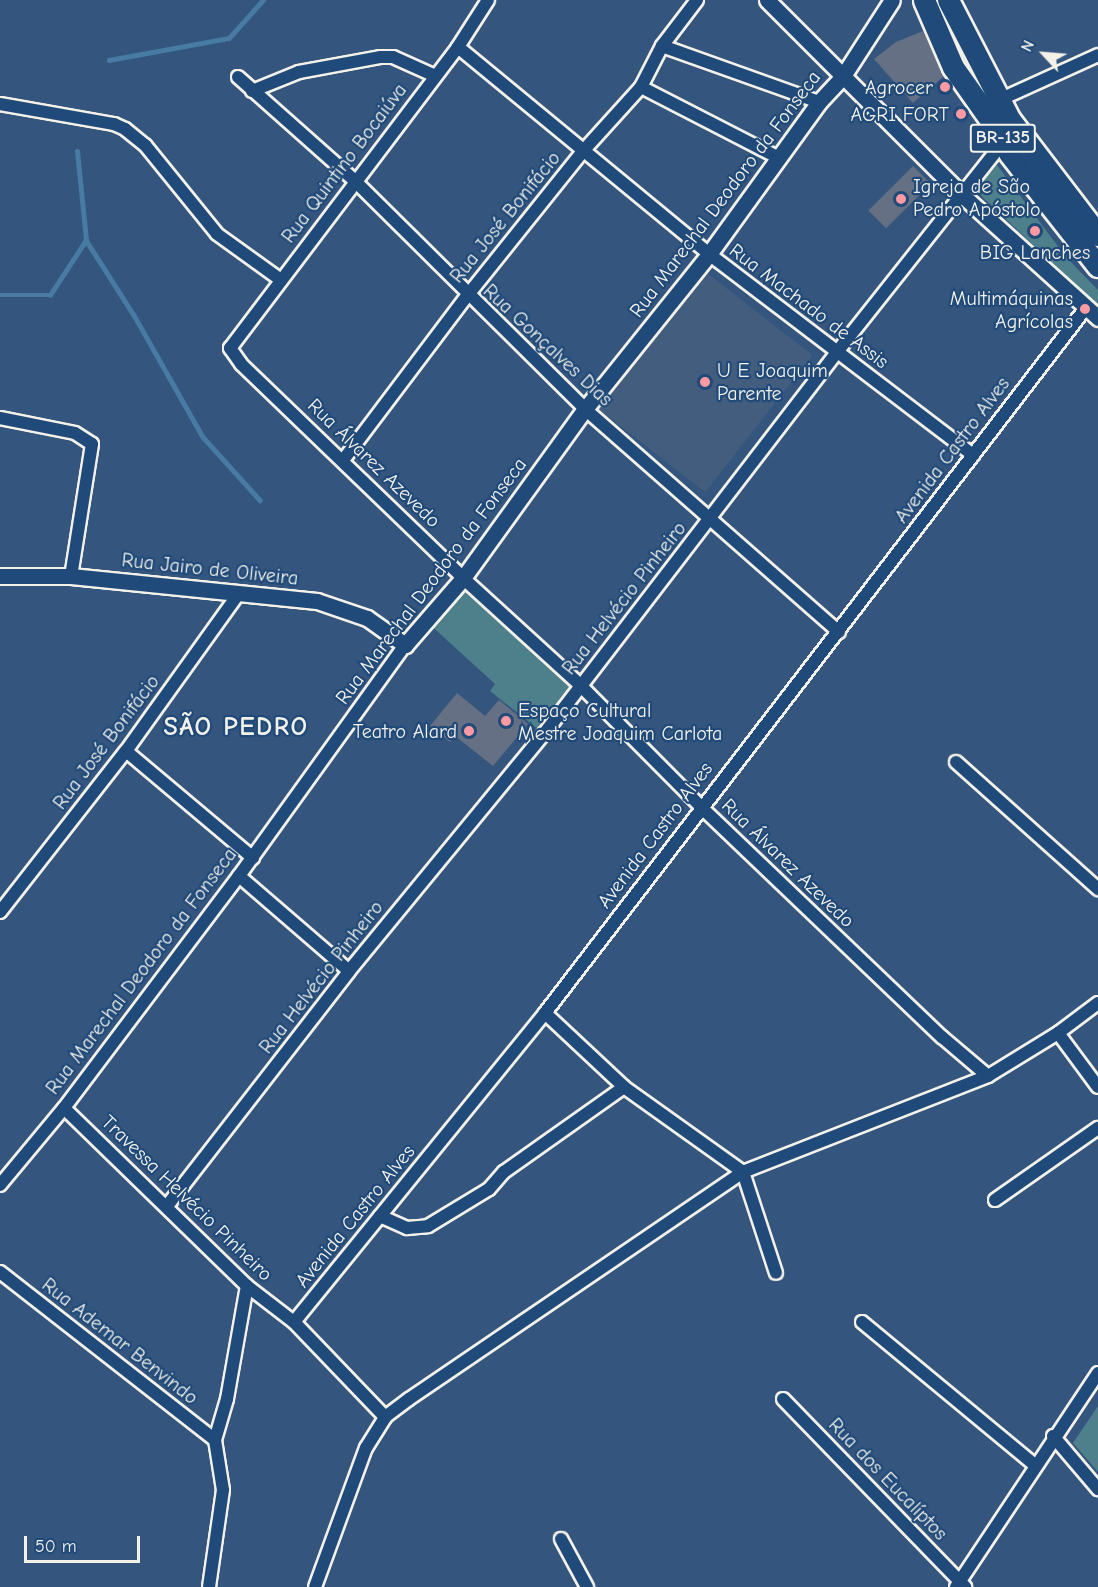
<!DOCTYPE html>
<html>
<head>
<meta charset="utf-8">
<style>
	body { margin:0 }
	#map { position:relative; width:1098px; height:1587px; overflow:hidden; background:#34557d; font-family:"Comic Neue",sans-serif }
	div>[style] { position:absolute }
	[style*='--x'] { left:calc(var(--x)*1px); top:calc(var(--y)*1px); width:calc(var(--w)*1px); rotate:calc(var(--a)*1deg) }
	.built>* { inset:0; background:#435d7f; transform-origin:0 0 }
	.green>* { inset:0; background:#4e808c }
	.stream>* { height:4.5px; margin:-2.25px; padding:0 2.25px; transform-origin:2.25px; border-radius:2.25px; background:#477ba4 }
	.building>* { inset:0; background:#657084; transform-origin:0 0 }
	.roads { filter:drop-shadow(2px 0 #f4f1e8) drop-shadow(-2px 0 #f4f1e8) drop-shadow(0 2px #f4f1e8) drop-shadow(0 -2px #f4f1e8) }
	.minor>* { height:12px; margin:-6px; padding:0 6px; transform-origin:6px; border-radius:6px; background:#1f4a7a }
	.tertiary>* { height:15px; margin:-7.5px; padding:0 7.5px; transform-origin:7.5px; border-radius:7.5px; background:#1f4a7a }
	.trunk>* { height:21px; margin:-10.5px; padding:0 10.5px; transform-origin:10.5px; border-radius:10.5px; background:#1f4a7a }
	.dots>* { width:16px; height:16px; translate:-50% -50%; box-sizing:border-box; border:3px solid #1f4a7a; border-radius:50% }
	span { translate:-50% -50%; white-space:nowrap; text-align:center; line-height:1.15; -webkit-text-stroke:4.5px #1f4a7a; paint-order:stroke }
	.shield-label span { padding:2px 4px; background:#1f4a7a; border:2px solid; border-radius:4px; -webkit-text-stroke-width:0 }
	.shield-label { font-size:18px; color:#f4f1e8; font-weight:700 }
	.poi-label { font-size:20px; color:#f4f1e8 }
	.right { translate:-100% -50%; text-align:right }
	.left { translate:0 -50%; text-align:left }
	.street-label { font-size:20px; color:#f4f1e8 }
	.district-label { font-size:26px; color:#f4f1e8; font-weight:700; letter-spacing:1.5px }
	.north { position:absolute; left:1014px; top:24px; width:60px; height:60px; -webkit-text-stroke:4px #1f4a7a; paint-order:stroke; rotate:296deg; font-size:16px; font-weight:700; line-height:24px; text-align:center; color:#f4f1e8 }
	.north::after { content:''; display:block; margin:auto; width:21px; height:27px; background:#f4f1e8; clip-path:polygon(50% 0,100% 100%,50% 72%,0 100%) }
	.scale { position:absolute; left:24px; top:1536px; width:116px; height:27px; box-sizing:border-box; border:3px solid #f4f1e8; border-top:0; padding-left:8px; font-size:18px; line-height:21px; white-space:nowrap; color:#f4f1e8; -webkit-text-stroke:4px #1f4a7a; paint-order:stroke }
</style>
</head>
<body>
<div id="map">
	<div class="built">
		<i style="left:702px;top:269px;width:140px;height:174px;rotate:38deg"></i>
	</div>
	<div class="green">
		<i style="clip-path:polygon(997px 165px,1066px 257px,1098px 290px,1098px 306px,975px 190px)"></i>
		<i style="clip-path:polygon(463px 578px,580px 685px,544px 734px,490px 691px,495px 684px,426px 621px)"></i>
		<i style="clip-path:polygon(1098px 1406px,1098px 1472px,1073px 1443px)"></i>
	</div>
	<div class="stream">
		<i style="--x:109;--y:60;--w:122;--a:-10.4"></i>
		<i style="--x:229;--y:38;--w:51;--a:-48.2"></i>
		<i style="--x:86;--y:240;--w:89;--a:57.4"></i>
		<i style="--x:134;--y:315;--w:140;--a:60.5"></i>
		<i style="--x:203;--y:437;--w:85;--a:47.9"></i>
		<i style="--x:0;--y:295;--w:50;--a:0"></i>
		<i style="--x:50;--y:295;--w:66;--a:-56.8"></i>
		<i style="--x:86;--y:240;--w:89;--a:-95.8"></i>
	</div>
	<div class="building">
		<i style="clip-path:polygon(923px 31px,944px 76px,913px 103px,874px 59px,896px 42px)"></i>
		<i style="left:913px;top:166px;width:25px;height:63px;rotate:45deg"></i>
		<i style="clip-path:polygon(457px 693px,485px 716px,499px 700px,528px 724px,493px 766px,455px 736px,450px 742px,430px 726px)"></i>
	</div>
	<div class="roads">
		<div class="minor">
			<i style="--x:488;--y:0;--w:56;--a:122.6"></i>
			<i style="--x:458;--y:47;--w:378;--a:127.1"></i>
			<i style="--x:230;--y:348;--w:19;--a:55"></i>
			<i style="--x:241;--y:364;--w:308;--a:43.9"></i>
			<i style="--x:463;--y:578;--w:159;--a:42.4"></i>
			<i style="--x:580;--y:685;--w:170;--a:45.2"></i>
			<i style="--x:700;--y:806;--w:335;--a:43.7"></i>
			<i style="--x:942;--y:1037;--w:60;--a:40.3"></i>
			<i style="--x:662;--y:46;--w:167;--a:19.6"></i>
			<i style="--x:458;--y:47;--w:325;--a:39.5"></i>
			<i style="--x:709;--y:254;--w:332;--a:37.3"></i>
			<i style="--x:238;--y:77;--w:157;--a:41.6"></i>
			<i style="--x:355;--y:181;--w:324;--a:44.7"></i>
			<i style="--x:585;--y:409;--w:338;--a:41.3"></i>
			<i style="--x:641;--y:87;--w:155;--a:27.2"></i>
			<i style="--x:252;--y:91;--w:51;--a:-22"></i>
			<i style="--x:299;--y:72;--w:82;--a:-10.5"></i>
			<i style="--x:380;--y:57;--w:13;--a:0"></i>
			<i style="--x:393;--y:57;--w:44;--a:24.2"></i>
			<i style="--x:999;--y:100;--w:109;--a:-24.4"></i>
			<i style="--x:0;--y:104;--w:116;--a:10"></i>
			<i style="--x:114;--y:124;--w:12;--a:24"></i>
			<i style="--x:125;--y:129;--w:26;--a:39"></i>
			<i style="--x:145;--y:145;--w:114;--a:51"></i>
			<i style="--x:217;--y:234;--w:79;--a:35.7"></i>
			<i style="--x:0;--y:418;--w:76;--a:11.3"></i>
			<i style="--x:75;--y:433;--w:20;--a:33"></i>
			<i style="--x:92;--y:444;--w:134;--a:99"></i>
			<i style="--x:344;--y:459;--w:204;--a:-53"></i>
			<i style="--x:467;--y:296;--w:187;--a:-51.3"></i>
			<i style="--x:584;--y:150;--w:85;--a:-47.9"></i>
			<i style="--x:641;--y:87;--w:46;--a:-62.9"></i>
			<i style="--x:662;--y:46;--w:58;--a:-52.7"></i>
			<i style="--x:126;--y:751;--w:166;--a:40.1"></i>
			<i style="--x:956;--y:762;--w:191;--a:41.8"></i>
			<i style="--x:239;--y:876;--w:145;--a:40.8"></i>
			<i style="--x:0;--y:912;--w:204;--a:-52"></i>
			<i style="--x:126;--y:751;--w:194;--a:-54.4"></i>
			<i style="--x:545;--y:1013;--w:108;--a:43.1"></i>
			<i style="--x:624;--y:1087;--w:146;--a:35.5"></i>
			<i style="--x:743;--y:1172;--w:106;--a:71.9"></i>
			<i style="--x:1058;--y:1033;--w:67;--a:53.5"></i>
			<i style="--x:64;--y:1108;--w:255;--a:44.2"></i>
			<i style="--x:247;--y:1286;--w:59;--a:37.5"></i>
			<i style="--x:294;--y:1322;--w:132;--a:46.2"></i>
			<i style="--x:0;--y:1185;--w:100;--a:-50.3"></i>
			<i style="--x:64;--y:1108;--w:291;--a:-53"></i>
			<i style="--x:239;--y:876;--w:284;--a:-54.3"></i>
			<i style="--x:995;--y:1200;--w:126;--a:-35"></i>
			<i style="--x:167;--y:1206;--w:297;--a:-52.2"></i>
			<i style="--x:349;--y:971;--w:307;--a:-50.6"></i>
			<i style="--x:544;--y:734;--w:481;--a:-52.5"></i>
			<i style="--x:837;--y:352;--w:272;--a:-51.6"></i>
			<i style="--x:380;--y:1216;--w:30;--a:24"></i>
			<i style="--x:407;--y:1228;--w:21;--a:-5"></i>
			<i style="--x:428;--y:1226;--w:71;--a:-31.2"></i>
			<i style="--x:489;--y:1189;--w:23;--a:-49"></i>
			<i style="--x:504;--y:1172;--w:147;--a:-35.3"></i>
			<i style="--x:0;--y:1272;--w:273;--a:38"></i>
			<i style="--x:294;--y:1322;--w:398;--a:-50.9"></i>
			<i style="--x:545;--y:1013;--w:887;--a:-52.51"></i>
			<i style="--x:862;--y:1322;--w:224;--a:39.6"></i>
			<i style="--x:783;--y:1399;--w:262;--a:45.9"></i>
			<i style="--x:1053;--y:1436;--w:70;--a:49.7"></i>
			<i style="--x:561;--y:1539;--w:55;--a:61.6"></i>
			<i style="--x:209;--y:1587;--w:98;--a:-81.8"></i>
			<i style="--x:223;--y:1490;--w:51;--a:-99.1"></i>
			<i style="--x:215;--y:1440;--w:43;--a:-73.7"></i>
			<i style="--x:227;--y:1399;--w:115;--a:-80"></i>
			<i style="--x:315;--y:1587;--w:148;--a:-69.9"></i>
			<i style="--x:366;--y:1448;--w:36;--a:-58"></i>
			<i style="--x:385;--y:1417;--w:30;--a:-37"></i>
			<i style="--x:409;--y:1399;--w:404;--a:-34.2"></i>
			<i style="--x:743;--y:1172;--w:263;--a:-21.4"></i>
			<i style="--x:988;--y:1076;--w:82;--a:-31.6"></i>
			<i style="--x:1058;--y:1033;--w:50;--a:-36.9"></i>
			<i style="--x:956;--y:1587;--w:257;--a:-56.4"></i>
		</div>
		<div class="tertiary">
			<i style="--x:767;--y:0;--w:274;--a:45"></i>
			<i style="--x:961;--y:194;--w:185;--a:42.1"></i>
			<i style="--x:0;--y:576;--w:71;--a:0"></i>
			<i style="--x:71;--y:576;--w:247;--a:5.8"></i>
			<i style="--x:317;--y:601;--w:53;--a:18.8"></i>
			<i style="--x:367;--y:618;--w:47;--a:35.4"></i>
			<i style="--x:405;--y:645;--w:89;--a:-49.1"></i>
			<i style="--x:463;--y:578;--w:208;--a:-54.2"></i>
			<i style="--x:585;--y:409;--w:198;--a:-51.3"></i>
			<i style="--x:709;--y:254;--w:188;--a:-54.1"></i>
			<i style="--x:819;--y:102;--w:35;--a:-47"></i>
			<i style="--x:843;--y:76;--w:90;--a:-57.2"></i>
		</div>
		<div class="trunk">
			<i style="--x:924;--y:0;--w:73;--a:66.6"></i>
			<i style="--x:953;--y:67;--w:92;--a:54.8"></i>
			<i style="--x:1006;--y:142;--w:11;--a:75"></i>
			<i style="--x:1009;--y:153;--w:144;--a:51.8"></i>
			<i style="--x:948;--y:0;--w:135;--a:62.7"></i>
			<i style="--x:1010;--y:120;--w:145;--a:52.6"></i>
		</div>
	</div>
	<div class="dots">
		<i style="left:945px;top:87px;background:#ff9aa2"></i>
		<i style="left:961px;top:114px;background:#ff9aa2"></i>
		<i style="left:901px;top:199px;background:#ff9aa2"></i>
		<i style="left:1035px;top:231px;background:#ff9aa2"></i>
		<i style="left:1085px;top:309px;background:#ff9aa2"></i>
		<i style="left:705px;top:382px;background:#ff9aa2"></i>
		<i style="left:506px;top:721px;background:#ff9aa2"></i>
		<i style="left:469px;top:731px;background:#ff9aa2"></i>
	</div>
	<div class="shield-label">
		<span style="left:1003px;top:138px">BR-135</span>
	</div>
	<div class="poi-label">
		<span class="right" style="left:933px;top:87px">Agrocer</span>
		<span class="right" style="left:949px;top:114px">AGRI FORT</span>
		<span class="left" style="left:913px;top:198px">Igreja de São<br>Pedro Apóstolo</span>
		<span style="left:1035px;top:252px">BIG Lanches</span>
		<span class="right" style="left:1073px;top:310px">Multimáquinas<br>Agrícolas</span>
		<span class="left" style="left:717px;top:382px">U E Joaquim<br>Parente</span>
		<span class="left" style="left:518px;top:722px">Espaço Cultural<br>Mestre Joaquim Carlota</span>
		<span class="right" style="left:457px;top:731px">Teatro Alard</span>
	</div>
	<div class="street-label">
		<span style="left:344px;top:163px;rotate:-53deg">Rua Quintino Bocaiúva</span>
		<span style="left:725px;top:194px;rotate:-53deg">Rua Marechal Deodoro da Fonseca</span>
		<span style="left:505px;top:217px;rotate:-51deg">Rua José Bonifácio</span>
		<span style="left:809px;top:306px;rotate:37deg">Rua Machado de Assis</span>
		<span style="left:548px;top:345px;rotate:43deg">Rua Gonçalves Dias</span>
		<span style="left:952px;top:450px;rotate:-53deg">Avenida Castro Alves</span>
		<span style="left:374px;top:463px;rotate:44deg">Rua Álvarez Azevedo</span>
		<span style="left:210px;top:569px;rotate:6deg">Rua Jairo de Oliveira</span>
		<span style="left:431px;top:581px;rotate:-53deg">Rua Marechal Deodoro da Fonseca</span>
		<span style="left:624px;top:598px;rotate:-52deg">Rua Helvécio Pinheiro</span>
		<span style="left:106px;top:742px;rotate:-53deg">Rua José Bonifácio</span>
		<span style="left:655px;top:835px;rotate:-53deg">Avenida Castro Alves</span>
		<span style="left:788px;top:863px;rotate:44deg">Rua Álvarez Azevedo</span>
		<span style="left:141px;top:971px;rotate:-53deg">Rua Marechal Deodoro da Fonseca</span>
		<span style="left:321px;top:977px;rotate:-52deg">Rua Helvécio Pinheiro</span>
		<span style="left:187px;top:1198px;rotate:44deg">Travessa Helvécio Pinheiro</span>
		<span style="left:355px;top:1216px;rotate:-51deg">Avenida Castro Alves</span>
		<span style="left:120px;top:1341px;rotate:38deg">Rua Ademar Benvindo</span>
		<span style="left:888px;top:1479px;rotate:46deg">Rua dos Eucalíptos</span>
	</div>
	<div class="district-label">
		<span style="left:236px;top:728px">SÃO PEDRO</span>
	</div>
	<div class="north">N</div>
	<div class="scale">50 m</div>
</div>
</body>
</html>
